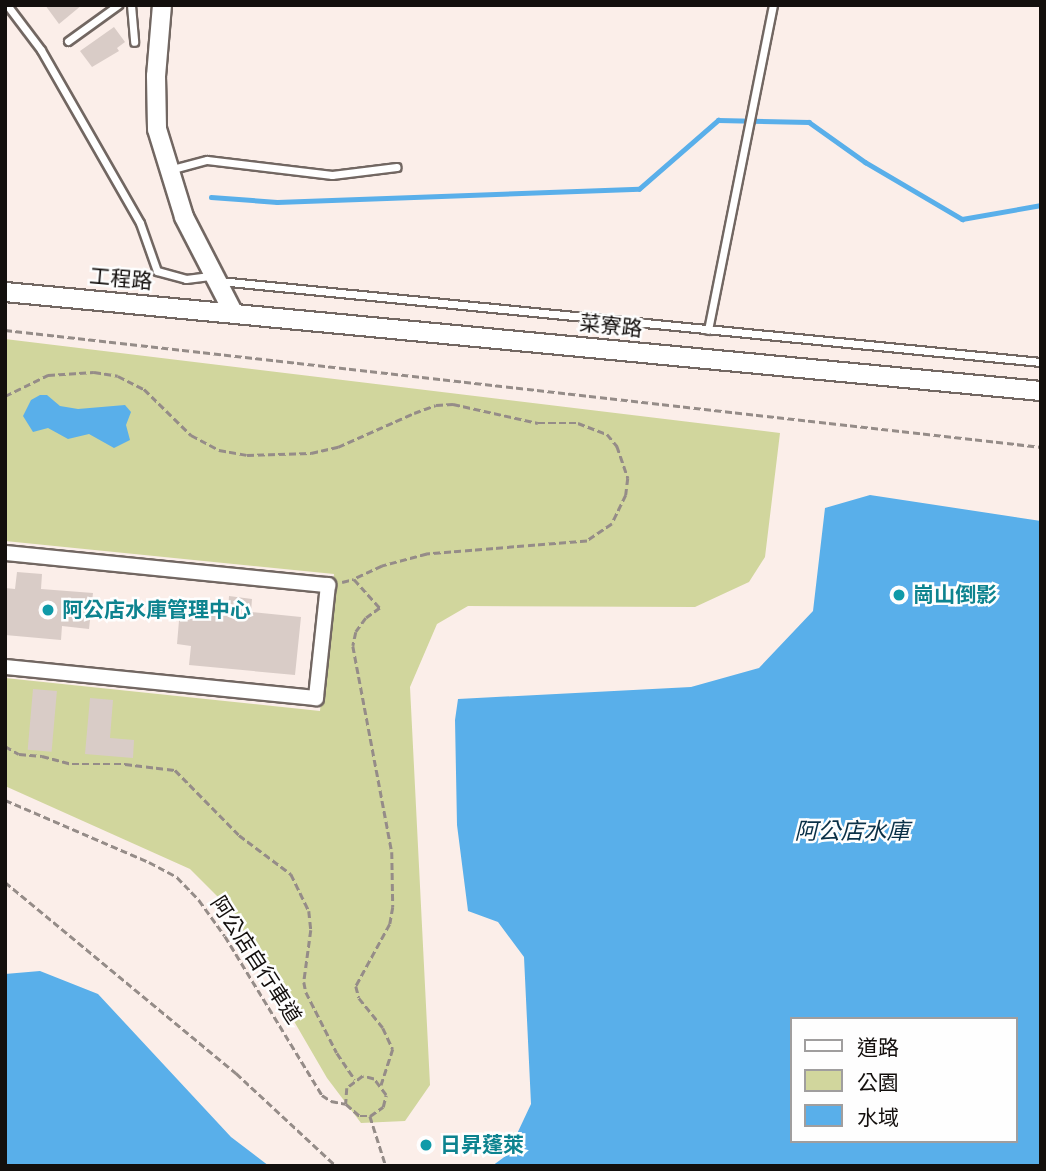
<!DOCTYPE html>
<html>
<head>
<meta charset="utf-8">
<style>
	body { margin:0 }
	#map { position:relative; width:1046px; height:1171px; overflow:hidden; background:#fbeee9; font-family:Inter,"Noto Sans TC",sans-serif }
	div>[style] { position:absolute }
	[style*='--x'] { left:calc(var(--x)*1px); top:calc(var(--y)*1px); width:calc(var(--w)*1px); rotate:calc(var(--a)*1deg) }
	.green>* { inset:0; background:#d1d69d }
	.water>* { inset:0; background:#59afea }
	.stream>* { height:4.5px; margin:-2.25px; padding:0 2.25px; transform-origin:2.25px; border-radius:2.25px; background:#59afea }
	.building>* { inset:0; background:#d9ccc7; transform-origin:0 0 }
	.path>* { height:2.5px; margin-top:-1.25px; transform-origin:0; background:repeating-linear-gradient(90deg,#958c88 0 7px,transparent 0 10.5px) }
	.roads { filter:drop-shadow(2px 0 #726762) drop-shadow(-2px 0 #726762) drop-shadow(0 2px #726762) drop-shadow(0 -2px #726762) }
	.service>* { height:7px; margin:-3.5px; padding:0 3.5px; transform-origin:3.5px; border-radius:3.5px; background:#fff }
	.minor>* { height:14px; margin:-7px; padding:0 7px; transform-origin:7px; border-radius:7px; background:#fff }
	.tertiary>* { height:18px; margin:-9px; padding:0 9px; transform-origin:9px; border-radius:9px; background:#fff }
	.dots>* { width:19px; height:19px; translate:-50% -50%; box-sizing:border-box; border:4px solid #fefefe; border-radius:50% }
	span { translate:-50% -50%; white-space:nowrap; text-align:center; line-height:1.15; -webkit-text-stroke:5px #fefefe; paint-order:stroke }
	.street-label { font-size:21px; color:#130f0d }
	.culture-label { font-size:21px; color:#0d838f; font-weight:700 }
	.left { translate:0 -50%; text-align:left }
	.water-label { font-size:23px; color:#0a3047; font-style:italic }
	.frame { position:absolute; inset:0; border:7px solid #130f0d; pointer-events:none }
	.legend { position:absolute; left:790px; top:1017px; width:228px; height:126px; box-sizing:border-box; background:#fefefe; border:2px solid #a09e9e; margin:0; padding:9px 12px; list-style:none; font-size:21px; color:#130f0d }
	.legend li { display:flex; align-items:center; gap:14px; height:35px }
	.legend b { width:35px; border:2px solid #a09e9e }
</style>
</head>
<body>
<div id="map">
	<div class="green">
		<i style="clip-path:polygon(5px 339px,780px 433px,765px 557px,749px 582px,695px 607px,468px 606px,437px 624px,410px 687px,430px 1085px,405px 1121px,361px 1123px,327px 1078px,227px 906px,190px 869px,5px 786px,5px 678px,320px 711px,334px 574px,5px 541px)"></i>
	</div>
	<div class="water">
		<i style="clip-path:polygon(40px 395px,47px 395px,60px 406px,78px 409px,125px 405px,131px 412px,126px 425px,130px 440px,114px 448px,89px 434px,68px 439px,48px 428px,33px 432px,23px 416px,31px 400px)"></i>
		<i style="clip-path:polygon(evenodd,870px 495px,1041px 521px,1041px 1166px,492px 1166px,507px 1155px,531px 1104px,524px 957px,498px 922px,468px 911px,457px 825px,455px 720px,458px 699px,691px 687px,759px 668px,813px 611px,825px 508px,870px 495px,792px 1019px,1016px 1019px,1016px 1141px,792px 1141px,792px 1019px)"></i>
		<i style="clip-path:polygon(40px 971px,98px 994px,231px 1137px,269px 1166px,5px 1166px,5px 974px)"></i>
	</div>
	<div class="stream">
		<i style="--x:211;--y:197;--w:66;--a:4.3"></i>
		<i style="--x:277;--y:202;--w:362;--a:-2.1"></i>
		<i style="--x:639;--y:189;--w:105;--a:-41.1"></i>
		<i style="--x:718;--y:120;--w:91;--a:1.3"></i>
		<i style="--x:809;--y:122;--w:69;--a:35.5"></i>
		<i style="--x:865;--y:162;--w:113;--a:30.4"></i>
		<i style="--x:962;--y:219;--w:80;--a:-10"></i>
	</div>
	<div class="building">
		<i style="clip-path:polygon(45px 5px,82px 5px,59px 24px)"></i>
		<i style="clip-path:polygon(114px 27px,125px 42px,117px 48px,119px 51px,92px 67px,80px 51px)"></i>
		<i style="clip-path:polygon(17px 572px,42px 574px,41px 589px,93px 593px,89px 629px,62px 626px,61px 640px,5px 635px,5px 588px,15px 589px)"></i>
		<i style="clip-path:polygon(229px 596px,252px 599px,251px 612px,301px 617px,295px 675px,189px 665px,191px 646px,177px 644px,180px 609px,228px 614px)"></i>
		<i style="left:33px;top:689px;width:24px;height:61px;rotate:5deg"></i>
		<i style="clip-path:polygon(90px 698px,113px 700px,110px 738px,134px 740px,133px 758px,85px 754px)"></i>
	</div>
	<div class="path">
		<i style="--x:5;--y:330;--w:1043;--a:6.44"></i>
		<i style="--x:5;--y:396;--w:48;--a:-26"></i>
		<i style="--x:48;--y:375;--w:46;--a:-3.7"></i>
		<i style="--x:94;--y:372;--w:24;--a:9"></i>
		<i style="--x:118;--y:376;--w:29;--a:27"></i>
		<i style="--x:144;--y:389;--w:66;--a:44.4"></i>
		<i style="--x:191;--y:435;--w:32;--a:28"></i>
		<i style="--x:219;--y:450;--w:28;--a:10"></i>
		<i style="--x:247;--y:455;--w:64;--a:-1.8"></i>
		<i style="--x:311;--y:453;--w:28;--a:-13"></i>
		<i style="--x:338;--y:447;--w:83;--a:-24.1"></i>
		<i style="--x:414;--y:413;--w:23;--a:-20"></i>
		<i style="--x:436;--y:405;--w:17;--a:-3"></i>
		<i style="--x:453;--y:404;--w:87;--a:12.6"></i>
		<i style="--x:538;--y:423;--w:40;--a:0"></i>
		<i style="--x:578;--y:423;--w:31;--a:21"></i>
		<i style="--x:607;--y:434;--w:16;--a:50"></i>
		<i style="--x:617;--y:446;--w:34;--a:71"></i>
		<i style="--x:628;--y:478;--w:17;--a:97"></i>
		<i style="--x:626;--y:495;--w:32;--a:116"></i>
		<i style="--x:612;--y:524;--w:30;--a:146"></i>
		<i style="--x:587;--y:541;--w:161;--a:175.4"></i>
		<i style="--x:427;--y:554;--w:47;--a:165.1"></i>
		<i style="--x:382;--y:566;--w:31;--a:155"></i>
		<i style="--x:342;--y:582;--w:12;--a:-14"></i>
		<i style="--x:354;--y:579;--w:39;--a:48"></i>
		<i style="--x:380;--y:608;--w:17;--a:144"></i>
		<i style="--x:366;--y:618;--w:17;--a:126"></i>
		<i style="--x:356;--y:632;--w:14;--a:102"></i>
		<i style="--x:353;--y:646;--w:210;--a:79.3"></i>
		<i style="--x:392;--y:852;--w:55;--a:89"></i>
		<i style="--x:393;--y:907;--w:17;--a:100"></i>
		<i style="--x:390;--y:924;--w:71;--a:118.7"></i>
		<i style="--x:356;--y:986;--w:12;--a:76"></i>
		<i style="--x:359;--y:998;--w:38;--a:51"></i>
		<i style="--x:383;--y:1028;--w:23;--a:65"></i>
		<i style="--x:393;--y:1049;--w:38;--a:108"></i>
		<i style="--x:5;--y:746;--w:16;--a:30"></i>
		<i style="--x:19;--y:754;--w:23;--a:5"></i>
		<i style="--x:42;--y:756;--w:31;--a:15"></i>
		<i style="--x:72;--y:764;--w:53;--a:0"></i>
		<i style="--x:125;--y:764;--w:50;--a:6.8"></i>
		<i style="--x:175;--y:770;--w:91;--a:45.4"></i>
		<i style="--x:239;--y:835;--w:65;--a:36.9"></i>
		<i style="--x:291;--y:874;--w:41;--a:64.1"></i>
		<i style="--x:309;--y:911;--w:19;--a:84"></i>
		<i style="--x:311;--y:930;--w:52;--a:97.7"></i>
		<i style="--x:304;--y:982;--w:10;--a:79"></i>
		<i style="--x:306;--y:992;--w:68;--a:63.1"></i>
		<i style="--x:337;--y:1053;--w:32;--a:56"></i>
		<i style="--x:5;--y:800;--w:157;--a:23.3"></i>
		<i style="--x:149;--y:862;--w:32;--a:28"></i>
		<i style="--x:177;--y:877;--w:32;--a:46"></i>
		<i style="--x:199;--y:900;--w:44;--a:54.2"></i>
		<i style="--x:225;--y:936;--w:186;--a:58.6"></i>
		<i style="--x:322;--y:1095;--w:11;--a:34"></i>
		<i style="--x:331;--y:1101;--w:15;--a:11"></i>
		<i style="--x:346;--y:1104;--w:18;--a:41"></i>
		<i style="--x:360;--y:1116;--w:10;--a:0"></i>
		<i style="--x:370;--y:1116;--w:16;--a:-35"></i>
		<i style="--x:383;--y:1107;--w:12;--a:-76"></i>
		<i style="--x:386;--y:1095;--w:20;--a:-127"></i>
		<i style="--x:374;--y:1079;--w:11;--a:-165"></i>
		<i style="--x:363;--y:1076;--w:20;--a:143"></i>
		<i style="--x:347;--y:1088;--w:16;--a:94"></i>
		<i style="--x:5;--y:882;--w:300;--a:39.6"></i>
		<i style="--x:236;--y:1073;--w:137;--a:42.9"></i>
		<i style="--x:370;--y:1116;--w:52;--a:72.3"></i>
	</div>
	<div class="roads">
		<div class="service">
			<i style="--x:7;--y:5;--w:56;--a:52.9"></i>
			<i style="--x:41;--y:50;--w:199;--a:60.2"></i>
			<i style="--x:140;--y:223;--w:51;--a:70.5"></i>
			<i style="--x:157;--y:271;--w:30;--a:15"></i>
			<i style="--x:186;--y:279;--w:26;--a:-7"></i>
			<i style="--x:131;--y:5;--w:37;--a:85"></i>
			<i style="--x:68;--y:41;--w:62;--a:-35.8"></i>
			<i style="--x:169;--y:170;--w:39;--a:-15"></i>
			<i style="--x:207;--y:160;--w:126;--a:6.8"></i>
			<i style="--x:332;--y:175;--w:65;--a:-7"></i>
			<i style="--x:219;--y:281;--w:826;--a:5.63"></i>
			<i style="--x:708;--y:330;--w:331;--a:-78.7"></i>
		</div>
		<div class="minor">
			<i style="--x:5;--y:553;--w:325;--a:5.7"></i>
			<i style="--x:328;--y:585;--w:114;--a:96.1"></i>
			<i style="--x:316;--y:698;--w:313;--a:-174.3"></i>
		</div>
		<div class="tertiary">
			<i style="--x:162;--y:5;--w:71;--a:94.8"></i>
			<i style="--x:156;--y:76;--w:53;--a:88.9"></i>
			<i style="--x:157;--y:129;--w:92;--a:72.9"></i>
			<i style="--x:184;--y:217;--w:107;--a:62.7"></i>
			<i style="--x:5;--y:292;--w:1041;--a:5.46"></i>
		</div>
	</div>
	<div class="dots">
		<i style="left:899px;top:595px;background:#0f9aa8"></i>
		<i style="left:48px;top:610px;background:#0f9aa8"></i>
		<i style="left:426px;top:1145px;background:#0f9aa8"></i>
	</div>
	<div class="street-label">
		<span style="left:121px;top:279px;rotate:5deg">工程路</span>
		<span style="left:611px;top:326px;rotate:6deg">菜寮路</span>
		<span style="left:256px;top:960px;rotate:57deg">阿公店自行車道</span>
	</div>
	<div class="culture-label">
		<span class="left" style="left:913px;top:595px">崗山倒影</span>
		<span class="left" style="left:62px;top:610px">阿公店水庫管理中心</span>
		<span class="left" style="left:440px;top:1145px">日昇蓬萊</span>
	</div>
	<div class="water-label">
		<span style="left:852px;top:831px">阿公店水庫</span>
	</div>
	<div class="frame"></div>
	<ul class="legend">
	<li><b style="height:9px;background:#fff"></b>道路</li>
	<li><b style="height:19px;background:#d1d69d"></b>公園</li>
	<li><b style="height:19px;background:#59afea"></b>水域</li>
	</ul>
</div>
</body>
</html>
